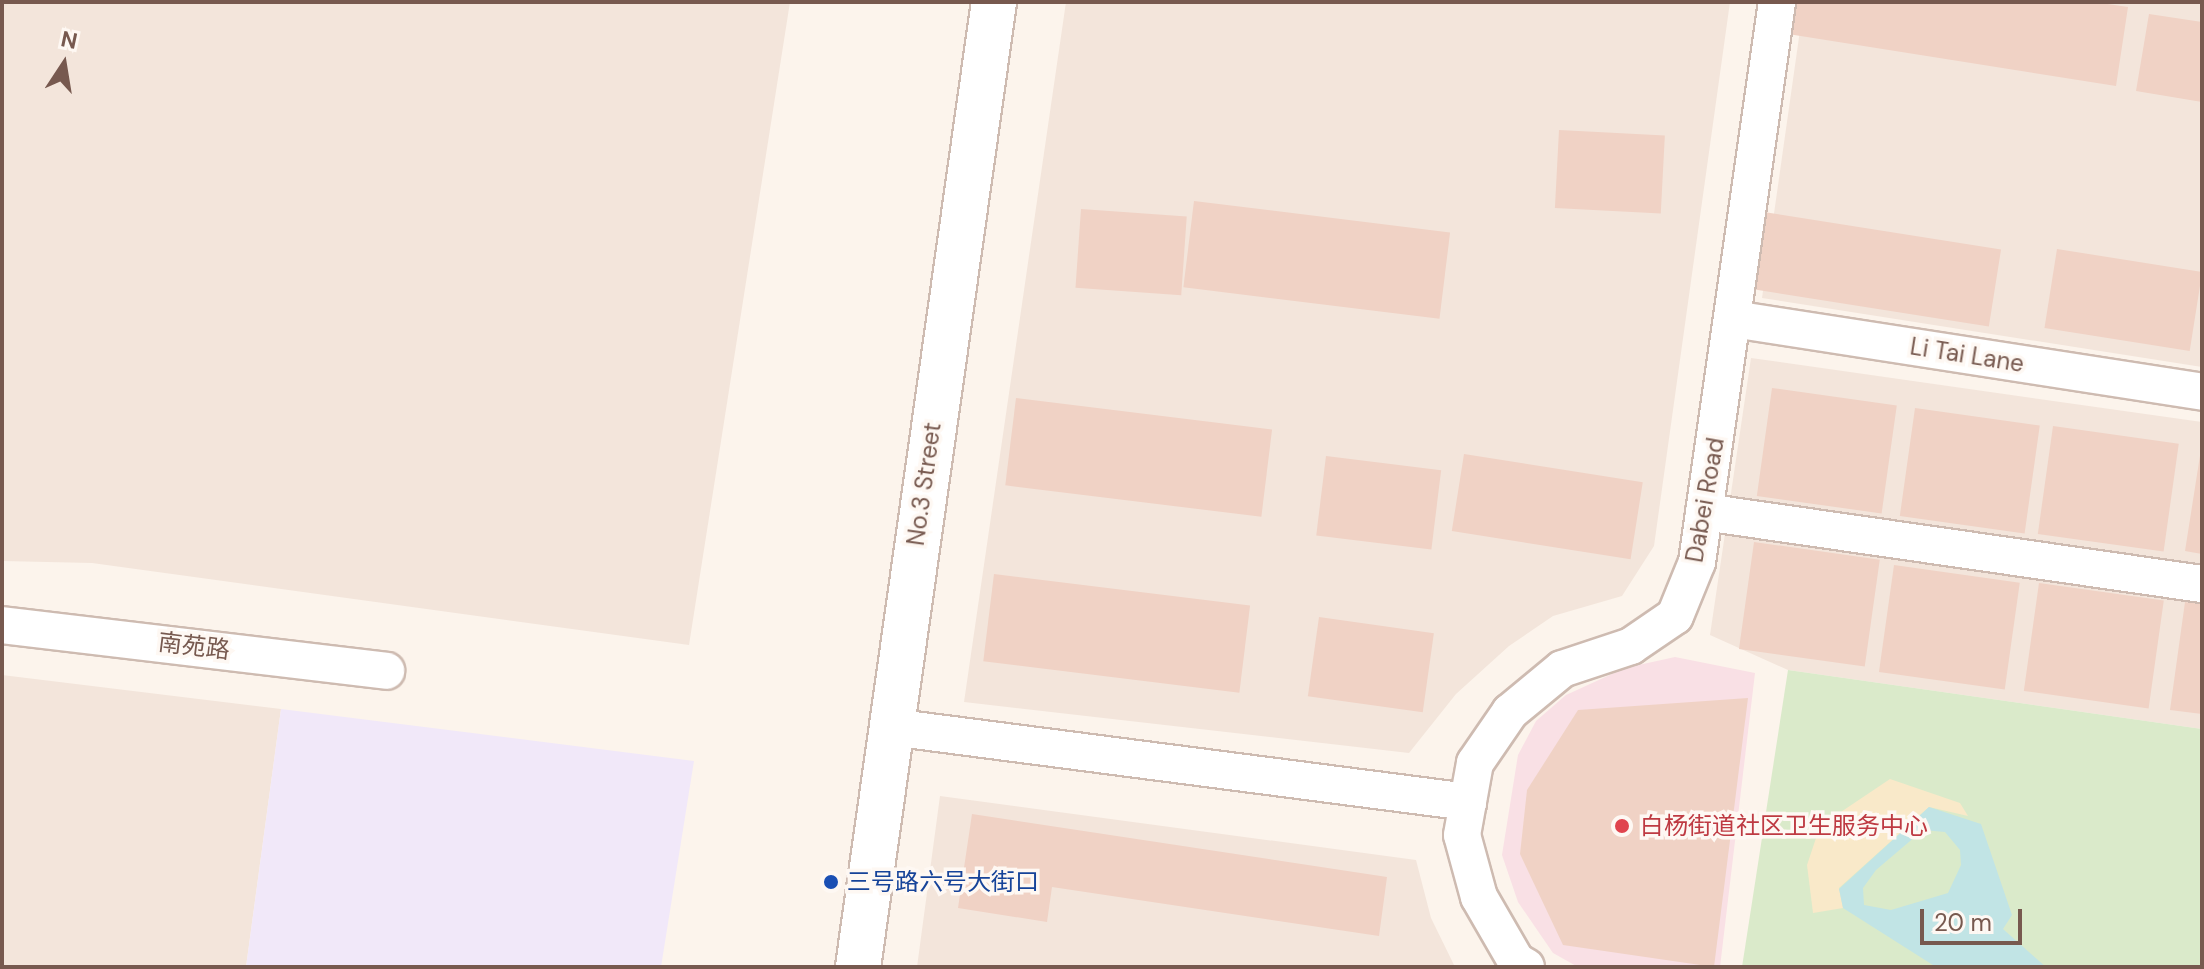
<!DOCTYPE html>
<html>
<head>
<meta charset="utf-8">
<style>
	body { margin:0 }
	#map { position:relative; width:2204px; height:969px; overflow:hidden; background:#fcf4ec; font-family:"DM Sans","Noto Sans SC",sans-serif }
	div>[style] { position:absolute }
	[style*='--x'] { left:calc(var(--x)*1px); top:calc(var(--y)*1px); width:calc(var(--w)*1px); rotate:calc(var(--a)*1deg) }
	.residential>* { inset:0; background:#f3e5db }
	.education>* { inset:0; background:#f1e8f9 }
	.medical>* { inset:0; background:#f9e0e5 }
	.green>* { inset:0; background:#daeaca }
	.sand>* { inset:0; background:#f9e9c9 }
	.water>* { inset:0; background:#c1e4e5 }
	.building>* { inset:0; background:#f0d2c5; transform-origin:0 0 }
	.roads { filter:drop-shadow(2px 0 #cebbb1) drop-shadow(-2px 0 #cebbb1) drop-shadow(0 2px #cebbb1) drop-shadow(0 -2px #cebbb1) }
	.street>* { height:36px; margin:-18px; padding:0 18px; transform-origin:18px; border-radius:18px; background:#fff }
	.secondary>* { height:44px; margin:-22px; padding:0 22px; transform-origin:22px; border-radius:22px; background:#fff }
	.dots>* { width:22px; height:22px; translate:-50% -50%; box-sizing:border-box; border:4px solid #fef8f3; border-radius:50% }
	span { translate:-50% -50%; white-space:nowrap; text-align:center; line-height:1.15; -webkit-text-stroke:7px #fef8f3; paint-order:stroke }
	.street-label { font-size:24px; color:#77594f }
	.health-label { font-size:24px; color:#be3a42 }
	.left { translate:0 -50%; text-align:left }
	.transit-label { font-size:24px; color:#164399 }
	.frame { position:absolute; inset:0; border:4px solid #77594f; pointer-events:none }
	.north { position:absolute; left:24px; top:24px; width:80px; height:80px; -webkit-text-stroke:6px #fef8f3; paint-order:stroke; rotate:12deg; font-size:22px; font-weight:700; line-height:32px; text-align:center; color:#77594f }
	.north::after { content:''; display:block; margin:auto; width:28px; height:36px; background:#77594f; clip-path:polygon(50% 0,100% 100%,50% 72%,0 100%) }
	.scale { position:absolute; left:1920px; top:909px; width:102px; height:36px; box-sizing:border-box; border:4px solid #77594f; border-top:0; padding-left:10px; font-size:24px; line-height:28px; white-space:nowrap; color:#77594f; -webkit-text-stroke:6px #fef8f3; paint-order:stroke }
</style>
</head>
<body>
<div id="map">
	<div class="residential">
		<i style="clip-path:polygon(2px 2px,790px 2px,689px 645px,92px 563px,2px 561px)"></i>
		<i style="clip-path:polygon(1066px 2px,1730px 2px,1654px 546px,1622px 596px,1553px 616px,1509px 646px,1456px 694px,1409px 753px,964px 702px)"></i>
		<i style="clip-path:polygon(1804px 2px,2202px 2px,2202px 367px,1762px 298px)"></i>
		<i style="clip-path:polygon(1751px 358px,2202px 422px,2202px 729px,1788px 670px,1710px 635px)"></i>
		<i style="clip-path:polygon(2px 675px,281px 709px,246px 967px,2px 967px)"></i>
		<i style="clip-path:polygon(940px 796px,1416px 860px,1431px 918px,1455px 967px,917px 967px)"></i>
	</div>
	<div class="education">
		<i style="clip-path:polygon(281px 709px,694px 761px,661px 967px,246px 967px)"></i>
	</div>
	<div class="medical">
		<i style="clip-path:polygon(1675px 657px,1755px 673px,1720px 967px,1578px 967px,1553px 953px,1518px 902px,1502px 855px,1518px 755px,1536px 721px,1566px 695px,1625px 668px)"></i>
	</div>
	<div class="green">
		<i style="clip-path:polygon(1788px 670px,2202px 729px,2202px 967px,1742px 967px)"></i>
	</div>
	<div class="sand">
		<i style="clip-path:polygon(1890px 779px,1960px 803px,1968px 816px,1929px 807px,1839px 888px,1843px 908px,1813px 913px,1807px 865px,1820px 826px)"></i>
	</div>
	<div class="water">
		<i style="clip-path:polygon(evenodd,1929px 807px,1981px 824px,2012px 915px,2003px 929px,2046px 967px,1936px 967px,1843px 908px,1839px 889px,1929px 807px,1923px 830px,1945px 832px,1960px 850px,1961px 865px,1948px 893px,1891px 910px,1864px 905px,1863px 888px,1876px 870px,1923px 830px)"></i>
	</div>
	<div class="building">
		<i style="clip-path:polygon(1793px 2px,2094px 2px,2128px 7px,2116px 86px,1788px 34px)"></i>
		<i style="clip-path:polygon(2149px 14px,2202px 22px,2202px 102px,2136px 91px)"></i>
		<i style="left:1559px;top:130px;width:106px;height:78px;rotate:3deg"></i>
		<i style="left:1194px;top:201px;width:258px;height:87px;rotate:7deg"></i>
		<i style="left:1081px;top:209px;width:106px;height:79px;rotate:4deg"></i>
		<i style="left:1764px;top:212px;width:240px;height:78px;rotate:9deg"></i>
		<i style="left:2057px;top:249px;width:147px;height:80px;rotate:9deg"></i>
		<i style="left:1772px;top:388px;width:126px;height:109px;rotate:8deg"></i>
		<i style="left:1016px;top:398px;width:258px;height:88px;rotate:7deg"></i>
		<i style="left:1915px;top:408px;width:126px;height:109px;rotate:8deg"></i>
		<i style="left:2053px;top:426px;width:127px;height:109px;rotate:8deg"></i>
		<i style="clip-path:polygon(2202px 443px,2202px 554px,2185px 551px)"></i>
		<i style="left:1464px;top:454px;width:181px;height:78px;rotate:9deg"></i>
		<i style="left:1326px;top:456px;width:116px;height:80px;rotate:7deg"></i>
		<i style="left:1754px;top:542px;width:127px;height:108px;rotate:8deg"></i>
		<i style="left:1894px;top:565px;width:127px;height:108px;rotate:8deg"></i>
		<i style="left:994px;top:574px;width:258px;height:88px;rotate:7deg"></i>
		<i style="left:2039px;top:583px;width:126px;height:109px;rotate:8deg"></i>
		<i style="clip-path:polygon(2185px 602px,2202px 604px,2202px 714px,2170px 710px)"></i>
		<i style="left:1319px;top:617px;width:116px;height:80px;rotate:8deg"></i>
		<i style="clip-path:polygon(1748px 698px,1714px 967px,1563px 945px,1520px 854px,1527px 790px,1578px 710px)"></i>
		<i style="clip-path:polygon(972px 814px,1387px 877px,1379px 936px,1052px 887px,1047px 922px,958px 908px)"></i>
	</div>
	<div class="roads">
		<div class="street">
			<i style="--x:1733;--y:319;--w:475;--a:8.8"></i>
			<i style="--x:1704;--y:512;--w:503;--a:8.23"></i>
			<i style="--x:2;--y:625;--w:387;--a:6.8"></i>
			<i style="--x:891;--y:727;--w:582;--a:7.41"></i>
			<i style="--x:1526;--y:967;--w:12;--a:-149"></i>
			<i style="--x:1516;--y:961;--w:74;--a:-120"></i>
			<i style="--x:1479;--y:897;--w:64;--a:-105.3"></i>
			<i style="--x:1462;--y:835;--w:73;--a:-79.8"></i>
			<i style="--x:1475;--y:763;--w:62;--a:-55.5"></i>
			<i style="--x:1510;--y:712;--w:67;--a:-39.6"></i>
			<i style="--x:1562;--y:669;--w:73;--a:-18.4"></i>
			<i style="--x:1631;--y:646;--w:53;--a:-34.3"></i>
			<i style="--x:1675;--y:616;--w:58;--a:-67.8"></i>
			<i style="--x:1697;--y:562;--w:566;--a:-81.87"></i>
		</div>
		<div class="secondary">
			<i style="--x:858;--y:967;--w:975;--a:-81.98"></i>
		</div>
	</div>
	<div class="dots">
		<i style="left:1622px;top:826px;background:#e0444e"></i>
		<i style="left:831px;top:882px;background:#1a4fb4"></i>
	</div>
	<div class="street-label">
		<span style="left:1967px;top:355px;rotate:9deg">Li Tai Lane</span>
		<span style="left:924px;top:484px;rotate:-82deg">No.3 Street</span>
		<span style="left:1705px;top:500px;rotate:-80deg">Dabei Road</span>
		<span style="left:194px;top:646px;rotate:7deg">南苑路</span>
	</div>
	<div class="health-label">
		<span class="left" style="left:1640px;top:826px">白杨街道社区卫生服务中心</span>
	</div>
	<div class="transit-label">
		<span class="left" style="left:847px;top:882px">三号路六号大街口</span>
	</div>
	<div class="frame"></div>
	<div class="north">N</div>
	<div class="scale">20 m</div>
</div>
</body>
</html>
